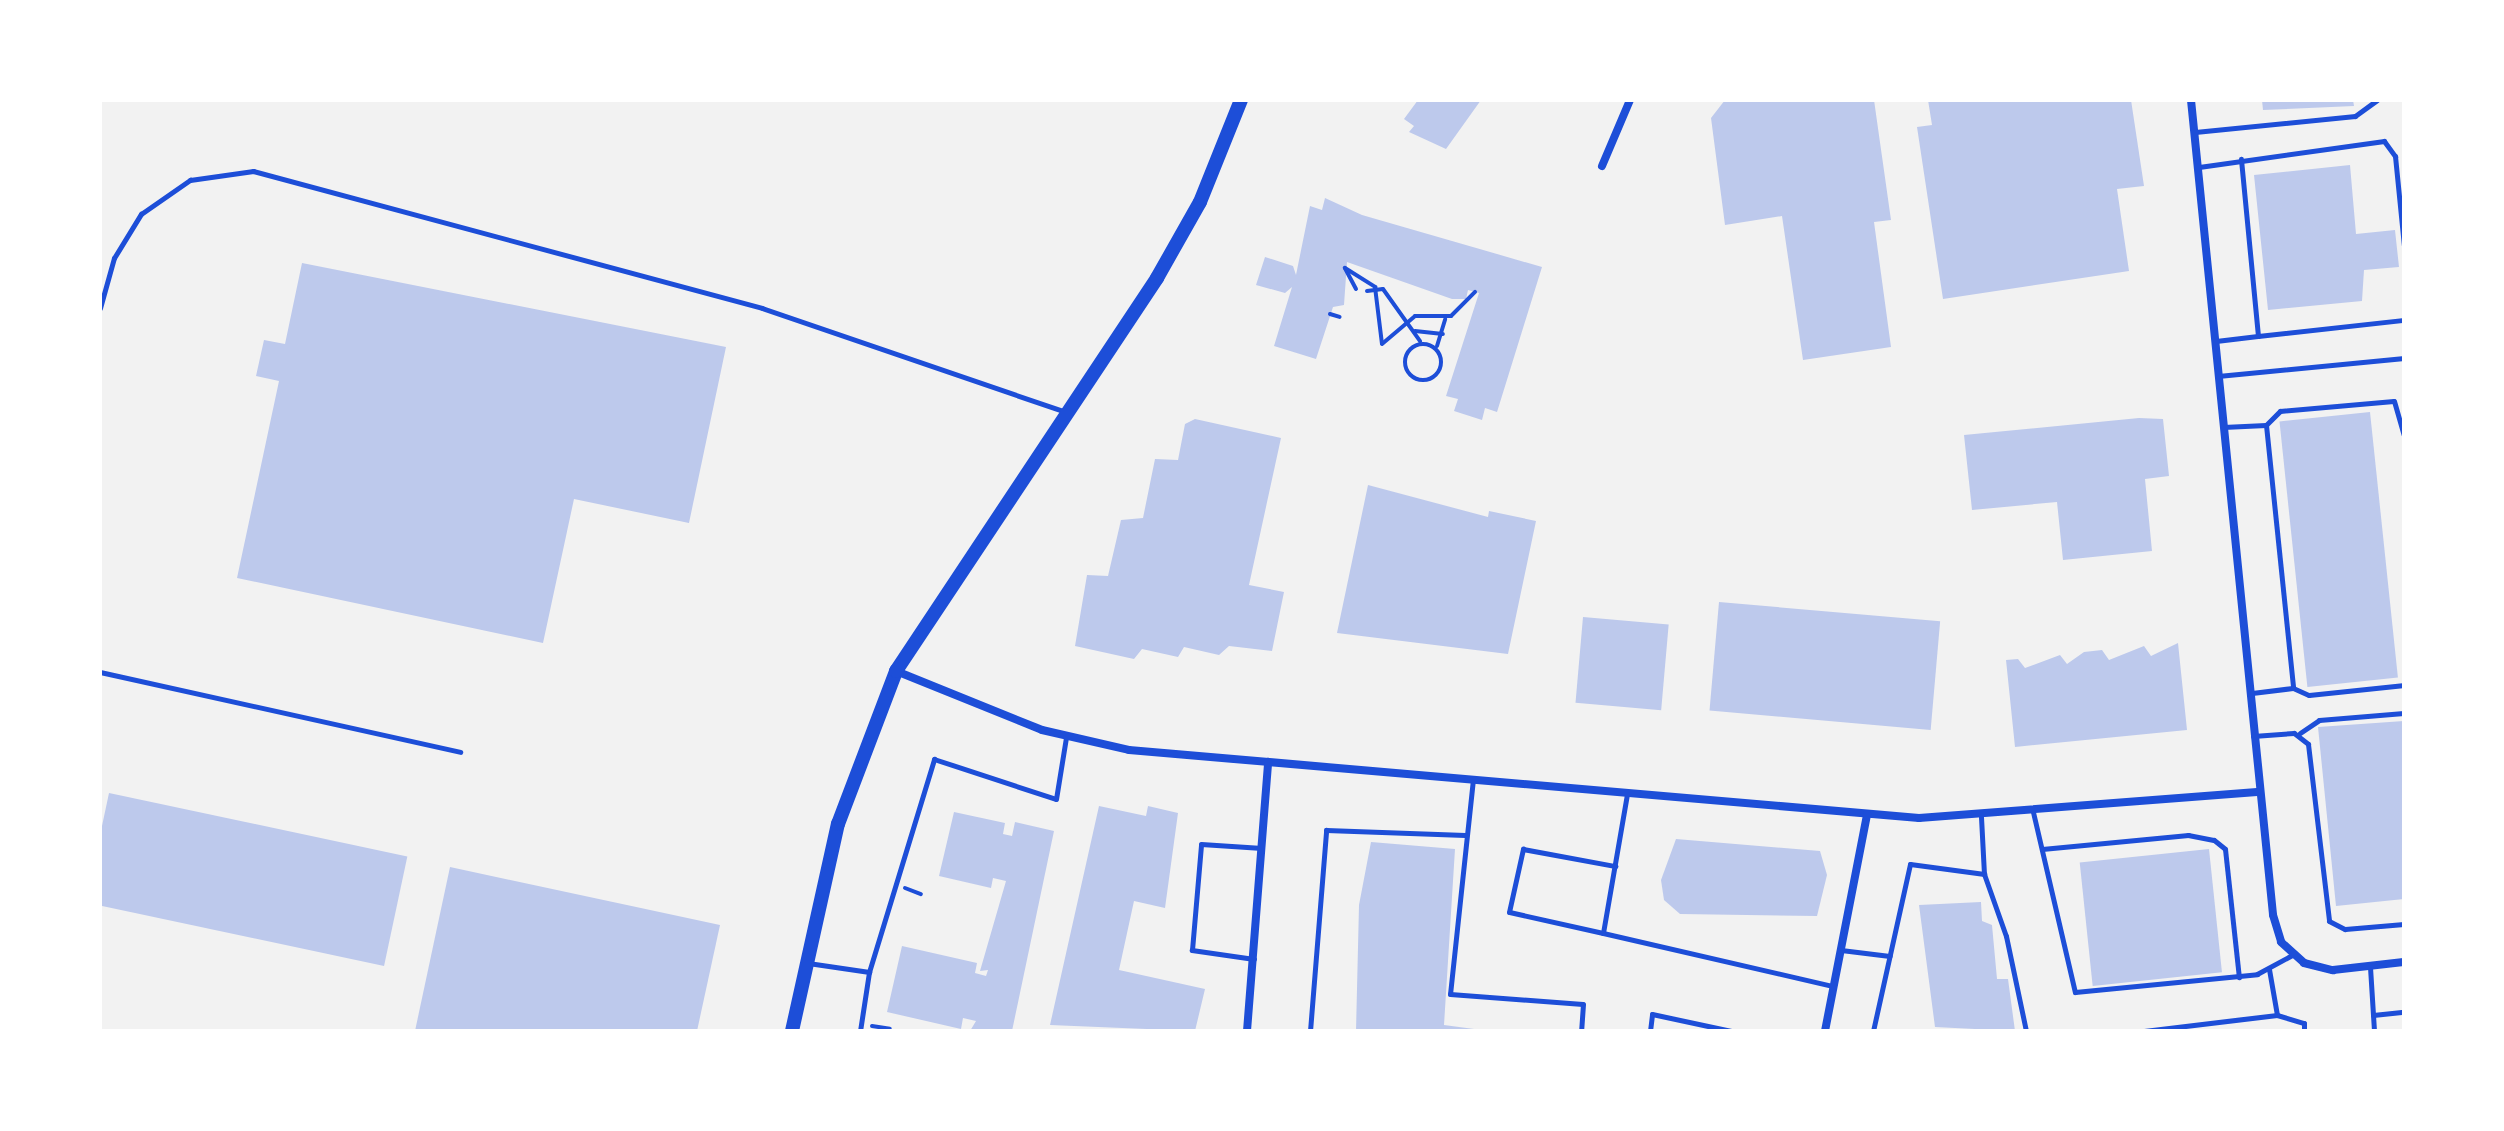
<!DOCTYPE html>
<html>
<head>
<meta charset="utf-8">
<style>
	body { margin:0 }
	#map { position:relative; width:2504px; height:1131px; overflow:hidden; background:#f2f2f2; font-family:"Fira Sans Condensed",sans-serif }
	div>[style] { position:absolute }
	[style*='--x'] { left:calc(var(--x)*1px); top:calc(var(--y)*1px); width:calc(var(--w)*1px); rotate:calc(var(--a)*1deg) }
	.building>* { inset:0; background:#bdc9ec; transform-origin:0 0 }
	.path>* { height:4px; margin:-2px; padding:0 2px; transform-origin:2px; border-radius:2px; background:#1d4ed8 }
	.path>.ring { margin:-2px; padding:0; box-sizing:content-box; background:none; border:4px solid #1d4ed8; border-radius:50% }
	.service>* { height:5px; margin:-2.5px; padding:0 2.5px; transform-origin:2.5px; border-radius:2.5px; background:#1d4ed8 }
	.minor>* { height:8px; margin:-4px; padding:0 4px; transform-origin:4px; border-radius:4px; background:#1d4ed8 }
	.secondary>* { height:14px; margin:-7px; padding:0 7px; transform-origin:7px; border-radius:7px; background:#1d4ed8 }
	span { translate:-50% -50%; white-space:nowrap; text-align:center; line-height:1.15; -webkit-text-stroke:6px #fff; paint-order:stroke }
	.frame { position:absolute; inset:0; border:102px solid #fff; pointer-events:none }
</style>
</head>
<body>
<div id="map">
	<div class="building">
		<i style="clip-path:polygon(1418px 100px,1481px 100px,1446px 149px,1409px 132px,1414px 126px,1404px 119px)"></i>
		<i style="clip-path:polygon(1725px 100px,1874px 100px,1891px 220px,1874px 222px,1891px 347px,1803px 360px,1782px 216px,1725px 225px,1711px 118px)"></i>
		<i style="clip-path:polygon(1928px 100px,2131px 100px,2144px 186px,2117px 189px,2129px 271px,1943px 299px,1917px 127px,1932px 125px)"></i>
		<i style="clip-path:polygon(2262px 100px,2353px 100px,2354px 106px,2263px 110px)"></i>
		<i style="clip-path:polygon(2350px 165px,2356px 234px,2395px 230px,2399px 267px,2364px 270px,2362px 301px,2268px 310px,2254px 175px)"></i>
		<i style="clip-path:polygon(1325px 198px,1362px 215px,1542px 267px,1497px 412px,1485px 408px,1482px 420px,1454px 411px,1458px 399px,1446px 396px,1479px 293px,1468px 290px,1466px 299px,1452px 299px,1347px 262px,1344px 305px,1333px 307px,1316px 359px,1274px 346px,1292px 287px,1285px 293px,1256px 285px,1265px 257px,1293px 266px,1296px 275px,1310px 206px,1322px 210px)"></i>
		<i style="clip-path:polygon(302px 263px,726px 347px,689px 523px,574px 499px,543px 643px,237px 578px,279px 381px,256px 376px,264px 340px,285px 344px)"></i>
		<i style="left:2370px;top:412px;width:267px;height:91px;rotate:84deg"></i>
		<i style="clip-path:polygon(2139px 418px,2163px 419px,2169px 476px,2145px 479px,2152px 551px,2063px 560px,2057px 502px,1972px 510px,1964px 435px)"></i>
		<i style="clip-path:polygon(1195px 419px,1281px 438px,1249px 585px,1284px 592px,1272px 651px,1229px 646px,1219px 655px,1184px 647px,1178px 657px,1142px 649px,1134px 659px,1075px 646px,1087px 575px,1108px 576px,1121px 520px,1143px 518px,1155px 459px,1178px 460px,1185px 424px)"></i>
		<i style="clip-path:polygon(1368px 485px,1488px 517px,1489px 511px,1536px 521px,1508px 654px,1337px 633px)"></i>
		<i style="left:1719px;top:602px;width:222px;height:109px;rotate:5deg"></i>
		<i style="left:1583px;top:617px;width:86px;height:86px;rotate:5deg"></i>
		<i style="clip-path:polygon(2178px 643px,2187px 730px,2015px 747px,2006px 660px,2018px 659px,2025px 668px,2060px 655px,2067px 664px,2084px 652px,2102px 650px,2109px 660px,2144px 646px,2151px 656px)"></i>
		<i style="clip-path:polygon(2404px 721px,2404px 899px,2336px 906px,2318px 727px)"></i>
		<i style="left:109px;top:793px;width:305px;height:112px;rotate:12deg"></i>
		<i style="clip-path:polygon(1099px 806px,1146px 816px,1148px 806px,1178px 813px,1165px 908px,1134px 901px,1119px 970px,1205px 989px,1195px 1031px,1050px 1025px)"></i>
		<i style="clip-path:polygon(954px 812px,1005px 823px,1003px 834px,1012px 836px,1015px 822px,1054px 831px,1012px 1031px,970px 1031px,976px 1021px,963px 1018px,961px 1029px,887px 1012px,902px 946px,977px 963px,975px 973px,986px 976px,988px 970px,980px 971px,1006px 881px,993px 878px,991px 888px,939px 876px)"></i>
		<i style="clip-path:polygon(1676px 839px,1820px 851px,1827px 875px,1817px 916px,1680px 914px,1664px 900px,1661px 880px)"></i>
		<i style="clip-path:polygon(1371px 842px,1455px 849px,1444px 1025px,1489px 1031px,1356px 1031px,1359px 905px)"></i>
		<i style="left:2209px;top:849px;width:124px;height:130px;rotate:84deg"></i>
		<i style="clip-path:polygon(450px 867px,720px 925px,697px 1031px,415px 1031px)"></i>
		<i style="clip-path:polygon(1981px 902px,1982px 921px,1992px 925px,1997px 979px,2008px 979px,2015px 1031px,1935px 1027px,1919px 905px)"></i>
	</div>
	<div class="path">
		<i style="--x:1356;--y:289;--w:24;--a:-118"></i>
		<i style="--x:1345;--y:268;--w:36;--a:32"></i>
		<i style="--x:1375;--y:287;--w:57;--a:83"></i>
		<i style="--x:1382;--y:344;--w:43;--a:-40.3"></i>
		<i style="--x:1415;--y:316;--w:36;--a:0"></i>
		<i style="--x:1451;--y:316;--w:34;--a:-45"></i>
		<i style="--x:1367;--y:291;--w:16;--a:-7"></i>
		<i style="--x:1383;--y:289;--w:64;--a:54.6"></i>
		<i style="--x:1330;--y:314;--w:10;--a:17"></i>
		<i style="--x:1415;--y:331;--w:28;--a:6"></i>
		<i class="ring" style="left:1405px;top:344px;width:32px;height:32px"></i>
		<i style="--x:1437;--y:346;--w:28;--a:-73"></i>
		<i style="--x:905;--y:888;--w:17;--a:21"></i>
		<i style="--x:872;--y:1026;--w:18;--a:9"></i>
	</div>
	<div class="service">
		<i style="--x:2195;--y:132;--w:161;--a:-5.7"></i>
		<i style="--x:2355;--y:116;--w:27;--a:-36"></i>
		<i style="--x:2199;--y:167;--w:187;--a:-8"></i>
		<i style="--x:2384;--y:141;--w:19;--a:54"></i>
		<i style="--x:2395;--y:156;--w:90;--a:84.3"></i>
		<i style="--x:100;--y:308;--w:52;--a:-74.4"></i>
		<i style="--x:114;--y:258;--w:52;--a:-58.5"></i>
		<i style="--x:141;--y:214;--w:60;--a:-34.8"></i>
		<i style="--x:190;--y:180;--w:64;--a:-8.1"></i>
		<i style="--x:253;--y:171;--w:527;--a:15.06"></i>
		<i style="--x:762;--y:308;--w:321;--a:18.9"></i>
		<i style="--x:2258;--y:336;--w:147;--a:-6.3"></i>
		<i style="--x:2216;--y:341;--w:42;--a:-6.8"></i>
		<i style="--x:2258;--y:336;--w:178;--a:-95.5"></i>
		<i style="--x:2218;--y:376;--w:187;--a:-5.5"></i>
		<i style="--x:2266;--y:425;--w:264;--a:84.1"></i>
		<i style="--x:2266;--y:425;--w:20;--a:-45"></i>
		<i style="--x:2280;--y:411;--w:114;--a:-5"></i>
		<i style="--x:2394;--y:401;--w:35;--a:74"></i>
		<i style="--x:2223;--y:427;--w:43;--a:-2.7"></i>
		<i style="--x:100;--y:672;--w:369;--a:12.5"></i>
		<i style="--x:2252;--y:693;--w:41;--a:-7"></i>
		<i style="--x:2293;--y:688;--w:17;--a:24"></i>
		<i style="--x:2309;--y:695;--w:96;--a:-6"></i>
		<i style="--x:2300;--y:733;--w:23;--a:-34"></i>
		<i style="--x:2319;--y:720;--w:85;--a:-4.7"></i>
		<i style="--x:2253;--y:736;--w:41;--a:-4.2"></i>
		<i style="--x:2294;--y:733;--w:18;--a:38"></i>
		<i style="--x:2308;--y:744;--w:178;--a:83.2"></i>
		<i style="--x:2329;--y:921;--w:18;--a:27"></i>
		<i style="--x:2345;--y:929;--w:59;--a:-4.8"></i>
		<i style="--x:1473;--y:779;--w:216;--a:96.1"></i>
		<i style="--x:1450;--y:994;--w:133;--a:4.3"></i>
		<i style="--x:1583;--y:1004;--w:27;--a:94"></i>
		<i style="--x:1627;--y:794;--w:141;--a:99.8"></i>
		<i style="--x:1603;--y:933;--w:236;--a:13"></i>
		<i style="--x:2033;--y:812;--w:185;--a:76.9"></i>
		<i style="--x:2075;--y:992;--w:183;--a:-5.6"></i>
		<i style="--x:2257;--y:974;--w:42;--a:-28.4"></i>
		<i style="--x:1981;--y:817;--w:57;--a:87"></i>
		<i style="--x:2042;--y:849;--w:147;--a:-5.5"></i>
		<i style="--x:2188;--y:835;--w:26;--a:11"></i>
		<i style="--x:2214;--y:840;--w:14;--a:39"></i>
		<i style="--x:2225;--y:849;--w:129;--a:83.8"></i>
		<i style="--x:1603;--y:933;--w:96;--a:-167.4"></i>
		<i style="--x:1509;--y:912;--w:65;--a:-77.5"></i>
		<i style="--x:1523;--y:849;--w:94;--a:10.5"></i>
		<i style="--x:1841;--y:950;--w:49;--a:7"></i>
		<i style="--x:1254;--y:959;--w:63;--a:-171.7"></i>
		<i style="--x:1192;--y:950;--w:106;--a:-85.1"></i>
		<i style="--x:1201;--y:844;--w:61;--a:3.8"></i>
		<i style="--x:808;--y:963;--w:62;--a:8.4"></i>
		<i style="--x:869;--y:972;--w:223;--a:-73"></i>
		<i style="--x:934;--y:759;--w:128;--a:18.2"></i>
		<i style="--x:1056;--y:799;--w:63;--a:-80.8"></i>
		<i style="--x:2370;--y:967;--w:64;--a:86.4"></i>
		<i style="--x:2277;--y:1015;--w:28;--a:17"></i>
		<i style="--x:2304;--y:1023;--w:8;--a:90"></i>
		<i style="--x:2373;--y:1015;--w:31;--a:-6"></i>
		<i style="--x:860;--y:1031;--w:60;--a:-81.3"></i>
		<i style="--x:1310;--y:1031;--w:202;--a:-85.4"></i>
		<i style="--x:1326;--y:830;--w:139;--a:2.1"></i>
		<i style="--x:1650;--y:1031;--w:17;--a:-83"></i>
		<i style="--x:1652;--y:1014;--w:81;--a:12.1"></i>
		<i style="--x:1873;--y:1031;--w:171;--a:-77.5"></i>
		<i style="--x:1910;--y:864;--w:75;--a:7.7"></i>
		<i style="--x:1984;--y:874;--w:66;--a:70.5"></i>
		<i style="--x:2006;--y:936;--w:97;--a:78.1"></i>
		<i style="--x:2144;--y:1031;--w:134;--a:-6.9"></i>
		<i style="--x:2277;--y:1015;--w:47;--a:-99.9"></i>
	</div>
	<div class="minor">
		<i style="--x:2191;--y:100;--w:819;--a:84.25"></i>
		<i style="--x:2273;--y:915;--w:28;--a:73"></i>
		<i style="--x:2281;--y:942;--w:31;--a:42"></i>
		<i style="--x:2304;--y:963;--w:30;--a:14"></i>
		<i style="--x:2333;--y:970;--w:71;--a:-6.4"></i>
		<i style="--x:1602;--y:166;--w:72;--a:-67"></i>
		<i style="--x:896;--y:671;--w:157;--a:22"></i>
		<i style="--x:1042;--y:730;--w:89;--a:12.9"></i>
		<i style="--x:1129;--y:750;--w:793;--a:4.92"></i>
		<i style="--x:1919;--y:818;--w:339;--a:-4.4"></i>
		<i style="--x:1247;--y:1031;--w:270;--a:-85.5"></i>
		<i style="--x:1825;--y:1031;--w:221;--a:-79"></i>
	</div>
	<div class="secondary">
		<i style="--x:792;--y:1031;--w:212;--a:-77.5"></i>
		<i style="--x:838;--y:824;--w:164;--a:-69.2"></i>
		<i style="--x:896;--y:671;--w:472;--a:-56.4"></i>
		<i style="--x:1157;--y:278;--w:87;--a:-60.5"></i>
		<i style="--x:1200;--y:202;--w:110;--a:-68.1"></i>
	</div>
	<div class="frame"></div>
</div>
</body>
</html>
